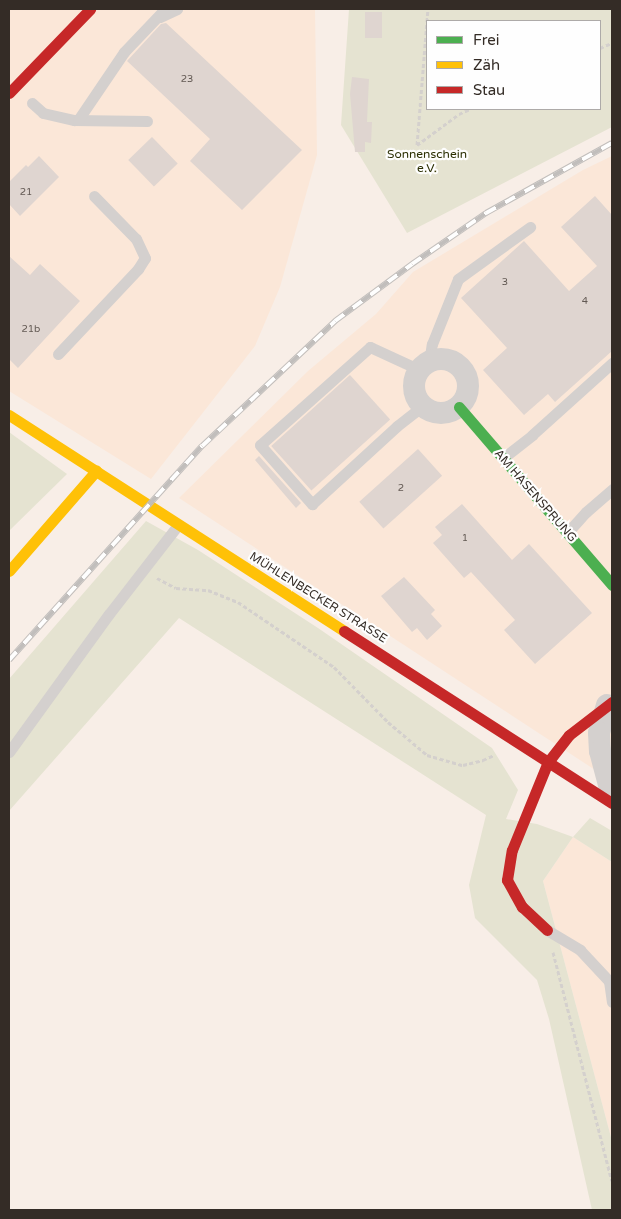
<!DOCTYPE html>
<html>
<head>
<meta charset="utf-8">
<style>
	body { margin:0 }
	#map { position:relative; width:621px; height:1219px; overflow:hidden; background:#f8eee7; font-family:"Varela Round",sans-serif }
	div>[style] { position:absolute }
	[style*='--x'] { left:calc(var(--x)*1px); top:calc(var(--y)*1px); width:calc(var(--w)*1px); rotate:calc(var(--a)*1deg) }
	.built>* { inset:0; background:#fbe7d8 }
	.green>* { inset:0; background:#e5e3d1 }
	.building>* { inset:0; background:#dfd5d0; transform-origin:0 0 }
	.path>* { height:3px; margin-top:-1.5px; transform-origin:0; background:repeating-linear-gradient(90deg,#d4d0cd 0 4px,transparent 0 6.5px) }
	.lane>* { height:11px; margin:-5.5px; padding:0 5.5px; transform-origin:5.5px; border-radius:5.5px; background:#d4d0ce }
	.street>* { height:22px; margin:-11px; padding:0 11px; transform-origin:11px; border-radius:11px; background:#d4d0ce }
	.street>.ring { margin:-11px; padding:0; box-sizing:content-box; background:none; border:22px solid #d4d0ce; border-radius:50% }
	.fast>* { height:11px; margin:-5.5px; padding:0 5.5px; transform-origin:5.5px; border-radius:5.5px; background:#4caf50 }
	.slow>* { height:11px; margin:-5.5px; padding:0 5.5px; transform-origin:5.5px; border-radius:5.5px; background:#ffc107 }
	.jam>* { height:11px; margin:-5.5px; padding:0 5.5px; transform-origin:5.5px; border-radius:5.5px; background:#c62828 }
	.rail>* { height:5.5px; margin-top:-2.75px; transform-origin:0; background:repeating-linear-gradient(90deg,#fefefe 0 11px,#c1bebc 0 22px); box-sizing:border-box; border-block:1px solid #c1bebc }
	span { translate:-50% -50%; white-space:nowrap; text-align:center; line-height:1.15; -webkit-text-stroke:4.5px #fefefe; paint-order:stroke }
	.number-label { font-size:10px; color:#625953 }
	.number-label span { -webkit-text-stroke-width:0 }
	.park-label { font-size:12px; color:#2b2f03 }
	.street-label { font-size:12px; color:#342c26 }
	.frame { position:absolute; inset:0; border:10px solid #342c26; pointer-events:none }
	.legend { position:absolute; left:426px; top:20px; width:175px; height:90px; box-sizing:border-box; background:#fefefe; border:1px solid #adaaa8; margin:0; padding:6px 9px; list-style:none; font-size:15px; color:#342c26 }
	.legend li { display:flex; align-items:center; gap:10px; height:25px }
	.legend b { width:25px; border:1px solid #adaaa8 }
</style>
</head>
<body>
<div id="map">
	<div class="built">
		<i style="clip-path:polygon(9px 9px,315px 9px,317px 155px,280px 287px,255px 346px,151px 479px,9px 391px)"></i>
		<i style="clip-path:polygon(612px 156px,612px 781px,179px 498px,308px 371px,376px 314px,413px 272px,583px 170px)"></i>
		<i style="clip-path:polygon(573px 837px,612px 862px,612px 1141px,543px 881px)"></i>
	</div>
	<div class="green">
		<i style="clip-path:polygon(evenodd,349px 9px,612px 9px,612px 127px,407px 233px,341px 125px,349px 9px,427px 21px,600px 21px,600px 109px,427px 109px,427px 21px)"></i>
		<i style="clip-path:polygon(9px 432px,67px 474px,9px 531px)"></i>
		<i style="clip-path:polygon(146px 521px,198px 550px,318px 628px,492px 748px,518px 790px,506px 819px,537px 824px,573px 837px,590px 818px,612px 831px,612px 862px,573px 837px,543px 881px,612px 1141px,612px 1210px,592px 1210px,549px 1019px,537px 980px,475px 918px,469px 885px,486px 815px,179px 618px,9px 811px,9px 679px)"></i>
	</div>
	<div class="building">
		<i style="left:365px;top:12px;width:17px;height:26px"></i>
		<i style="clip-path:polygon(166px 23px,302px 150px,242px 210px,190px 161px,210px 139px,127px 61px,161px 24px)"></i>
		<i style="clip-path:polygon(352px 77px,369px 79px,367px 122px,372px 122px,371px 143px,365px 142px,365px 152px,355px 152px,350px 94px)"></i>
		<i style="left:152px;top:137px;width:37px;height:33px;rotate:46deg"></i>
		<i style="clip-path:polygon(39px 156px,59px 177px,20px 216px,9px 204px,9px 182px,26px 165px,28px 167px)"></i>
		<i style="clip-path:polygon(595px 196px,612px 215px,612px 351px,555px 402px,548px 394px,524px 415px,483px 370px,507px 348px,461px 298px,524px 241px,569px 291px,597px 266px,561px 227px)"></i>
		<i style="clip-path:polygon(9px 256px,30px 275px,40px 264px,80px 301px,18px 368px,9px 359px)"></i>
		<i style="left:350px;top:375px;width:60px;height:106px;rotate:48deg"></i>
		<i style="left:418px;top:449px;width:36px;height:79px;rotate:48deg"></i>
		<i style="clip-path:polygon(259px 456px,301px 503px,296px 508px,255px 460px)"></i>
		<i style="clip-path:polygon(462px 504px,512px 560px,529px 544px,592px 613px,535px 664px,504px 630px,515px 620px,471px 572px,464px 578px,433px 543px,442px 535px,435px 527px)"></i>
		<i style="clip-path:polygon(404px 577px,435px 610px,431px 614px,442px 626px,427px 640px,417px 628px,412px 632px,381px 596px)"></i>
	</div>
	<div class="path">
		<i style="--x:600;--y:48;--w:13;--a:-23"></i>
		<i style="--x:417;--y:145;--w:136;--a:-85.4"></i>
		<i style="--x:417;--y:145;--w:52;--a:-36.4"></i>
		<i style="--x:459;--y:114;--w:12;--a:-24"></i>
		<i style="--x:157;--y:578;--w:21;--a:28"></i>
		<i style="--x:176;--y:588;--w:32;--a:4"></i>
		<i style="--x:208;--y:590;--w:32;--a:22"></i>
		<i style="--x:238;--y:602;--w:116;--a:34.1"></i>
		<i style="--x:334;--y:667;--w:77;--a:45.5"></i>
		<i style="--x:388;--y:722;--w:51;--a:40.2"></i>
		<i style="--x:427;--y:755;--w:37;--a:16"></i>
		<i style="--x:463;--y:765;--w:21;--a:-14"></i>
		<i style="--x:483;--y:760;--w:12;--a:-24"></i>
		<i style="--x:553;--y:952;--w:236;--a:75.6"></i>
	</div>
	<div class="lane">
		<i style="--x:160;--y:17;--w:19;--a:-25"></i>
		<i style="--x:32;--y:103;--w:15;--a:42"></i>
		<i style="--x:43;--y:113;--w:32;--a:13"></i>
		<i style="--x:74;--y:120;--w:73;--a:0.8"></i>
		<i style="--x:78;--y:120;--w:82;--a:-55.9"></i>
		<i style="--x:124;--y:52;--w:59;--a:-46.4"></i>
		<i style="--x:58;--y:354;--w:117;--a:-46.7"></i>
		<i style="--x:138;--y:269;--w:13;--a:-58"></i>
		<i style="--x:145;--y:258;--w:21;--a:-115"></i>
		<i style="--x:136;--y:239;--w:60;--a:-134.3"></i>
		<i style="--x:429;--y:362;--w:18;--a:-81"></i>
		<i style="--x:432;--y:344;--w:70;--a:-68.2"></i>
		<i style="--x:458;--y:279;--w:89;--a:-35.8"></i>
		<i style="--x:420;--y:370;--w:55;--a:-155.3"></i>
		<i style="--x:370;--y:347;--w:147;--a:138.3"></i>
		<i style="--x:260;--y:445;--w:79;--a:48.6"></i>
		<i style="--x:312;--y:504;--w:115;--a:-42.5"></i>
		<i style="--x:397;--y:426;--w:33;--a:-38"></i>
		<i style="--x:503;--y:458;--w:37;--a:-38"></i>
		<i style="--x:532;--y:435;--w:108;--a:-42"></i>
		<i style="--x:567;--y:533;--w:28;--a:-48"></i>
		<i style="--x:586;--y:512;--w:35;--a:-41"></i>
		<i style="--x:9;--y:752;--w:170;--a:-54.1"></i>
		<i style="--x:109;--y:614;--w:113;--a:-52.2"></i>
		<i style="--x:547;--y:930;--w:39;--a:31"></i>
		<i style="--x:580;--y:950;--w:42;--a:46.9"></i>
		<i style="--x:609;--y:981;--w:21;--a:82"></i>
	</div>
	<div class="street">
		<i class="ring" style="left:414px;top:359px;width:32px;height:32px"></i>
		<i style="--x:607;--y:705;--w:29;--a:106"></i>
		<i style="--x:599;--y:733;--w:18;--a:87"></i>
		<i style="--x:600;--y:751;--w:47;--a:75.1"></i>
	</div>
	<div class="fast">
		<i style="--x:459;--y:407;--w:235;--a:49.3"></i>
	</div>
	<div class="slow">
		<i style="--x:9;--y:415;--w:399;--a:32.8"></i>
		<i style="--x:9;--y:571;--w:133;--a:-49"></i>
	</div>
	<div class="jam">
		<i style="--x:9;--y:93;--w:117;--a:-46"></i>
		<i style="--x:344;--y:631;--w:318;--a:32.7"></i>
		<i style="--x:547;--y:930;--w:34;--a:-137"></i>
		<i style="--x:522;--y:907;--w:31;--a:-119"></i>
		<i style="--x:507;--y:880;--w:30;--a:-81"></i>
		<i style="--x:512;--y:850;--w:95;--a:-67.8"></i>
		<i style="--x:548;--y:762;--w:34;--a:-52"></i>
		<i style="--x:569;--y:735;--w:54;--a:-37.5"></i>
	</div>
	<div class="rail">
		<i style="--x:9;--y:660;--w:288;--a:-48"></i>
		<i style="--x:202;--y:446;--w:183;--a:-43.2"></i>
		<i style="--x:335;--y:321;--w:96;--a:-36.5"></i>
		<i style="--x:412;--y:264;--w:90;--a:-34.6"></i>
		<i style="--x:486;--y:213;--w:144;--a:-29.1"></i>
	</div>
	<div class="number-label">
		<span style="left:187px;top:80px">23</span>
		<span style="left:26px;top:193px">21</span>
		<span style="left:505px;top:283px">3</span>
		<span style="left:585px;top:302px">4</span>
		<span style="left:31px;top:330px">21b</span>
		<span style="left:401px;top:489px">2</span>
		<span style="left:465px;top:539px">1</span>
	</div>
	<div class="park-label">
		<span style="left:427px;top:162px">Sonnenschein<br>e.V.</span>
	</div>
	<div class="street-label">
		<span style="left:535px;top:496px;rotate:49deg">AM HASENSPRUNG</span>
		<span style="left:318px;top:598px;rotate:32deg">MÜHLENBECKER STRASSE</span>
	</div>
	<div class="frame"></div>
	<ul class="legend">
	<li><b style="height:6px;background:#4caf50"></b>Frei</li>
	<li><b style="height:6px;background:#ffc107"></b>Zäh</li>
	<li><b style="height:6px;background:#c62828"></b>Stau</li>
	</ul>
</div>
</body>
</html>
